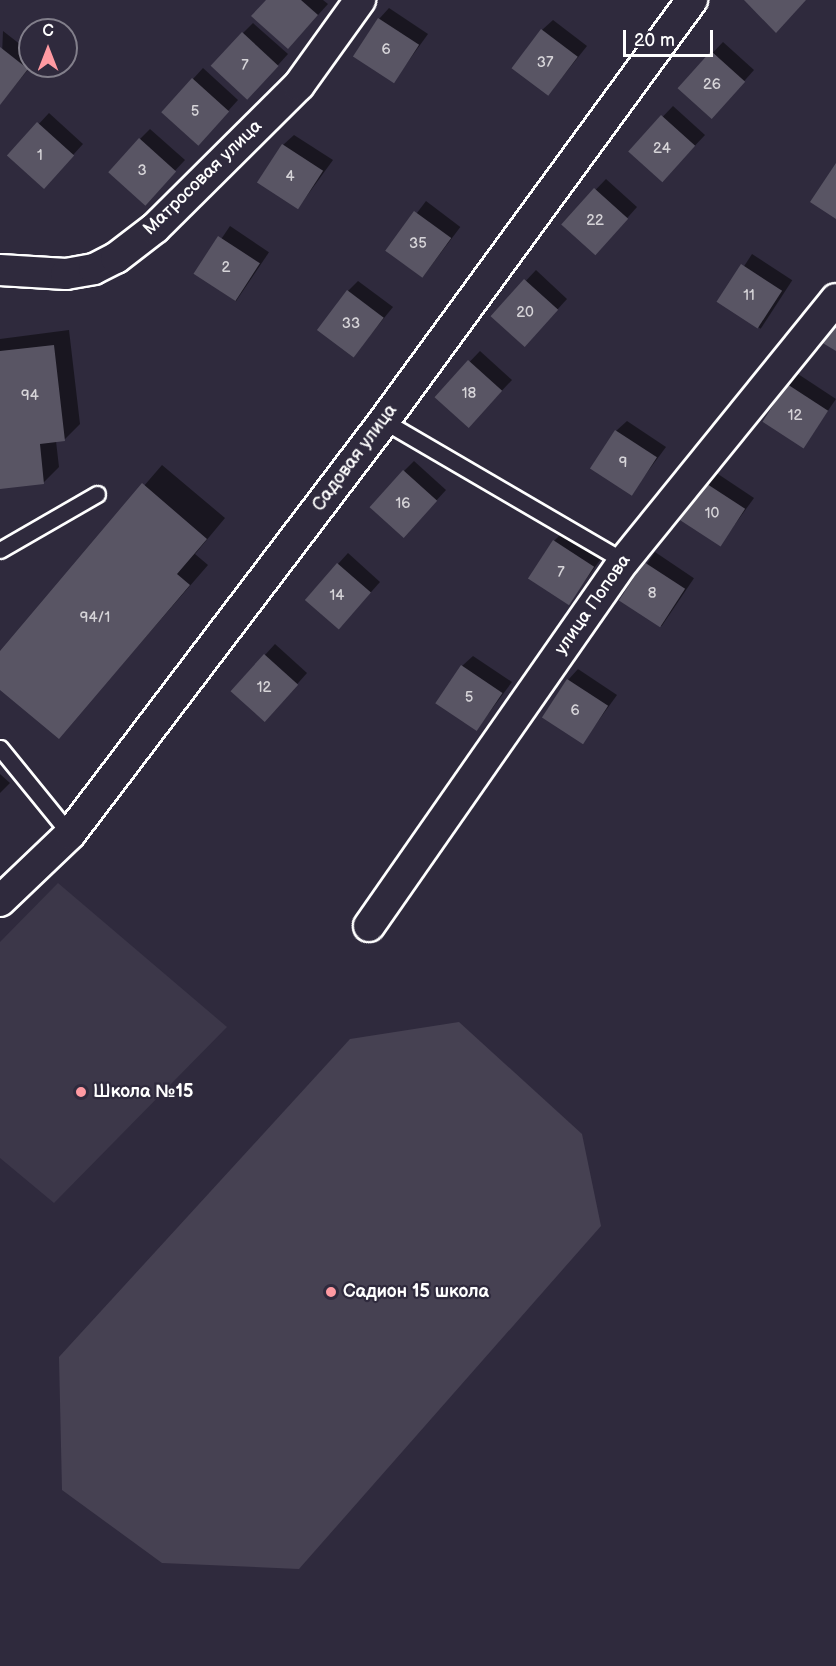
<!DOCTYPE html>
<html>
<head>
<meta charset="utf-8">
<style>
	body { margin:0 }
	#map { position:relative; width:836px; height:1666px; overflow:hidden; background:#2f2a3d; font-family:"Balsamiq Sans",sans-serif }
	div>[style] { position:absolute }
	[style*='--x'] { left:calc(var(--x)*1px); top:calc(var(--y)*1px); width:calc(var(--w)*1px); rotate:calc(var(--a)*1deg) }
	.built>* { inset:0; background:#3c3749 }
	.green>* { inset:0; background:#464152 }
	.shadow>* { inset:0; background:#0007; transform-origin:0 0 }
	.building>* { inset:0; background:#595564; transform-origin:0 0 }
	.roads { filter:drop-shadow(2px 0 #fff) drop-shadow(-2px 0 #fff) drop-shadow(0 2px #fff) drop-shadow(0 -2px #fff) }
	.lane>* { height:15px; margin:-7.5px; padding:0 7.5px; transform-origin:7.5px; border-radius:7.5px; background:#2f2a3d }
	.street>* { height:30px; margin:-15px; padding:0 15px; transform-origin:15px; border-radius:15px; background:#2f2a3d }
	.dots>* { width:16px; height:16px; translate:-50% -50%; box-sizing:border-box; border:3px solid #2f2a3d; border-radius:50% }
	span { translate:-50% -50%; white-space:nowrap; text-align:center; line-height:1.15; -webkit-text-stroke:4.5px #2f2a3d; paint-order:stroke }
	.number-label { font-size:15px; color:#d6d4d8 }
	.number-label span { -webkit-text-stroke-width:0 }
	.street-label { font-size:18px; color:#fff }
	.poi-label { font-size:18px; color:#fff; font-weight:700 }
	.left { translate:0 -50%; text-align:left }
	.north { position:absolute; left:18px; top:18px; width:60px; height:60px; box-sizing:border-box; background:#2f2a3d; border:2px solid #827f8b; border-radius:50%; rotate:0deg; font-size:16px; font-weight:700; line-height:24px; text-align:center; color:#fff }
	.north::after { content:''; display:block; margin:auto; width:21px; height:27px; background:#ff9aa2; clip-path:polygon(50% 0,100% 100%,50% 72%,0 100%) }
	.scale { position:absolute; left:623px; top:30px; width:90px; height:27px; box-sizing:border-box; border:3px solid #fff; border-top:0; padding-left:8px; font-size:18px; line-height:21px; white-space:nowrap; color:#fff; -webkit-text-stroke:4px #2f2a3d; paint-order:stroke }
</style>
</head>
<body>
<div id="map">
	<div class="built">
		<i style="clip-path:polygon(58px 883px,227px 1027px,54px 1203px,0 1158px,0 942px)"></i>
	</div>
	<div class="green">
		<i style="clip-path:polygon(459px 1022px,582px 1134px,601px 1226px,299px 1569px,162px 1563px,62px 1490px,59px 1357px,350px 1039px)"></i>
	</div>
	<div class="shadow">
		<i style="clip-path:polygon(268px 0,323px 0,328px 4px,298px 37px)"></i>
		<i style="clip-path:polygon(389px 8px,428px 34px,394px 81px,379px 19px)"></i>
		<i style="clip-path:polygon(553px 20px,587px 46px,548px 95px,542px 30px)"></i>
		<i style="clip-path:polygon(253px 23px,288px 54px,258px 87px,243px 33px)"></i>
		<i style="clip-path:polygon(3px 31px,30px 52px,31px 66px,0 104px)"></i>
		<i style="clip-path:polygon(723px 42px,754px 70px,722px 106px,680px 87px)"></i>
		<i style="clip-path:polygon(203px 68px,238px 100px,208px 133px,163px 112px)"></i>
		<i style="clip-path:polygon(673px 106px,705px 135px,672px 170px,630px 151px)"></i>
		<i style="clip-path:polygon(49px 113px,83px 144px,53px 177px,9px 156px)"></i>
		<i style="clip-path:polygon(150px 129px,185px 160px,155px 192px,140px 139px)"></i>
		<i style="clip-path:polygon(294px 135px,333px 160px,298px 208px,283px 145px)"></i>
		<i style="clip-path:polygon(606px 179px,637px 207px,605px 243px,563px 224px)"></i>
		<i style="left:426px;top:201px;width:43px;height:63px;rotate:37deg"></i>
		<i style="left:230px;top:226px;width:47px;height:59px;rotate:34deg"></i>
		<i style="left:752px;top:254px;width:48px;height:58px;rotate:33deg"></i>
		<i style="clip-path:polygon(536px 270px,567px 299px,535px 334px,493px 316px)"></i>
		<i style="clip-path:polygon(358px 281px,393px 307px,354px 355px,348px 291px)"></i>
		<i style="clip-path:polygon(69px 330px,80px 424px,65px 439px,56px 441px,59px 467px,44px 482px,0 488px,0 339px)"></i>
		<i style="clip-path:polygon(480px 351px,512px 380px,479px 415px,437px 396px)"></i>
		<i style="clip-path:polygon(798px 374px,836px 399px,803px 447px,788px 385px)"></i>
		<i style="clip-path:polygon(627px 421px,666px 447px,631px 494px,616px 431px)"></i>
		<i style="clip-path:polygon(414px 461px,446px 490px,414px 525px,404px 471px)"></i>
		<i style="clip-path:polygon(162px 465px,225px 518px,195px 554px,208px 565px,59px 737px,0 688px,0 653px)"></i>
		<i style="clip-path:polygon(715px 472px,754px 498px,720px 545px,705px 483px)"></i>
		<i style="clip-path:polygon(564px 531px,603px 556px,569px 603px,554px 541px)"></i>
		<i style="left:655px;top:552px;width:47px;height:58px;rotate:34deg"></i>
		<i style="clip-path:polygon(348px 553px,380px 582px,348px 618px,306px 599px)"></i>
		<i style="clip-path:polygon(275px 644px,307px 673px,275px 709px,233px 690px)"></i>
		<i style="clip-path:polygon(473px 656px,512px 682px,477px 729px,462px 666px)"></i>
		<i style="clip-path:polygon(578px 669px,617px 695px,583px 742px,568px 680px)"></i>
		<i style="clip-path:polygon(0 774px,10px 783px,0 793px)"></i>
	</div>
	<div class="building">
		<i style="clip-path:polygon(266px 0,301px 0,318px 15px,288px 49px,251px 16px)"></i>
		<i style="clip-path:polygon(744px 0,806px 0,776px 33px)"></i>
		<i style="left:378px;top:18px;width:49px;height:46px;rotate:33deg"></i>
		<i style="left:541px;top:29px;width:46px;height:49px;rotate:37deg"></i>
		<i style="left:242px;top:32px;width:50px;height:46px;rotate:43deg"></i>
		<i style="clip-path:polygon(0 47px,28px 69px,0 105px)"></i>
		<i style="left:711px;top:51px;width:46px;height:50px;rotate:42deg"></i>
		<i style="left:192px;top:78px;width:50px;height:46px;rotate:42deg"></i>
		<i style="left:661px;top:115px;width:46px;height:49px;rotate:42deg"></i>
		<i style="left:37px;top:122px;width:50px;height:45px;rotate:42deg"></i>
		<i style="left:139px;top:138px;width:50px;height:46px;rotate:42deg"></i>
		<i style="left:282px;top:144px;width:49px;height:46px;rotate:33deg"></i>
		<i style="clip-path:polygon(836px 163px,836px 219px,810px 202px)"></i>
		<i style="left:594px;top:188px;width:46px;height:49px;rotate:42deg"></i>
		<i style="left:414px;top:211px;width:46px;height:49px;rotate:36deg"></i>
		<i style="left:218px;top:236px;width:50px;height:45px;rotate:33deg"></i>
		<i style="left:741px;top:264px;width:49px;height:45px;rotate:33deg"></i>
		<i style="left:524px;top:279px;width:46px;height:50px;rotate:42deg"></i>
		<i style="left:347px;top:290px;width:46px;height:50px;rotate:37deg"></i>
		<i style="clip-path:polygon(836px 320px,836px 351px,821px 342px)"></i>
		<i style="clip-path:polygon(54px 345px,65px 441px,40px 444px,44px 484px,0 489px,0 351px)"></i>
		<i style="left:468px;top:360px;width:46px;height:50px;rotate:42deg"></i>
		<i style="left:787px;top:384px;width:49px;height:45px;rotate:33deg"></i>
		<i style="left:615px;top:430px;width:50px;height:46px;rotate:33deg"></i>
		<i style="left:403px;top:470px;width:46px;height:50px;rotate:42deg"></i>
		<i style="left:704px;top:482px;width:49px;height:45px;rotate:33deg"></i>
		<i style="clip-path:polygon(142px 483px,207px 539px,177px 574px,190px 585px,59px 739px,0 690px,0 651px)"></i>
		<i style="left:553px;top:540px;width:49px;height:46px;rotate:33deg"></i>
		<i style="left:644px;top:562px;width:49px;height:46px;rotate:33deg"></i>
		<i style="left:337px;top:563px;width:45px;height:49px;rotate:41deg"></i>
		<i style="left:264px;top:654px;width:46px;height:50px;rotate:42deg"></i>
		<i style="left:461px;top:665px;width:50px;height:46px;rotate:34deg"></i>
		<i style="left:567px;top:679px;width:49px;height:46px;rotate:33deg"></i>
	</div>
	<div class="roads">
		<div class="lane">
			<i style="--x:384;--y:421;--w:278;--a:30.3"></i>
			<i style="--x:0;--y:550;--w:112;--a:-30"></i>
			<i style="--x:0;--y:748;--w:111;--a:50.9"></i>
		</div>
		<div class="street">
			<i style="--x:0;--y:270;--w:66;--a:3.5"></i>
			<i style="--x:66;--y:274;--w:28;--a:-10"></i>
			<i style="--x:94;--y:269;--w:25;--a:-27"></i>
			<i style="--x:116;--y:258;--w:49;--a:-37.6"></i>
			<i style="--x:155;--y:228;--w:203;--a:-44.8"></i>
			<i style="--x:299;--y:85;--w:105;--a:-54.3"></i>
			<i style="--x:0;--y:901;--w:97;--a:-43.7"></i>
			<i style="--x:70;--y:834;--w:519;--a:-52.75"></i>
			<i style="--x:384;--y:421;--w:522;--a:-53.81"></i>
			<i style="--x:369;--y:926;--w:445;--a:-55.1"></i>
			<i style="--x:624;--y:561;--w:337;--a:-51"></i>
		</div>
	</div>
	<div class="dots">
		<i style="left:81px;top:1092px;background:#ff9aa2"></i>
		<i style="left:331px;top:1292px;background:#ff9aa2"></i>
	</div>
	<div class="number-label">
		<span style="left:386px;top:50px">6</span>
		<span style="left:545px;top:63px">37</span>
		<span style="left:245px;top:66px">7</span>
		<span style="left:712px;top:85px">26</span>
		<span style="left:195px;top:112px">5</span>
		<span style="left:662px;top:149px">24</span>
		<span style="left:40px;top:156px">1</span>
		<span style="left:142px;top:171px">3</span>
		<span style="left:290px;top:177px">4</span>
		<span style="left:595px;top:221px">22</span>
		<span style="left:418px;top:244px">35</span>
		<span style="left:226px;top:268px">2</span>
		<span style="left:749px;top:296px">11</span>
		<span style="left:525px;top:313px">20</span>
		<span style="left:351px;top:324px">33</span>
		<span style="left:469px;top:394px">18</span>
		<span style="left:30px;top:396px">94</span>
		<span style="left:795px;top:416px">12</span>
		<span style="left:623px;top:463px">9</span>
		<span style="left:403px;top:504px">16</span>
		<span style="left:712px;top:514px">10</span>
		<span style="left:561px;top:573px">7</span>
		<span style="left:652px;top:594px">8</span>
		<span style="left:337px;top:596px">14</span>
		<span style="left:95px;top:618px">94/1</span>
		<span style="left:264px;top:688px">12</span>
		<span style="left:469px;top:698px">5</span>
		<span style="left:575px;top:711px">6</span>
	</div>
	<div class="street-label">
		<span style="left:203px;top:178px;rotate:-44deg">Матросовая улица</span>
		<span style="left:355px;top:458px;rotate:-53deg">Садовая улица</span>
		<span style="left:593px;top:605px;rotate:-55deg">улица Попова</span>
	</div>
	<div class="poi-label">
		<span class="left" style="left:93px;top:1092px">Школа №15</span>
		<span class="left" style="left:343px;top:1292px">Садион 15 школа</span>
	</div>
	<div class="north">С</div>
	<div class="scale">20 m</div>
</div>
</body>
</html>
